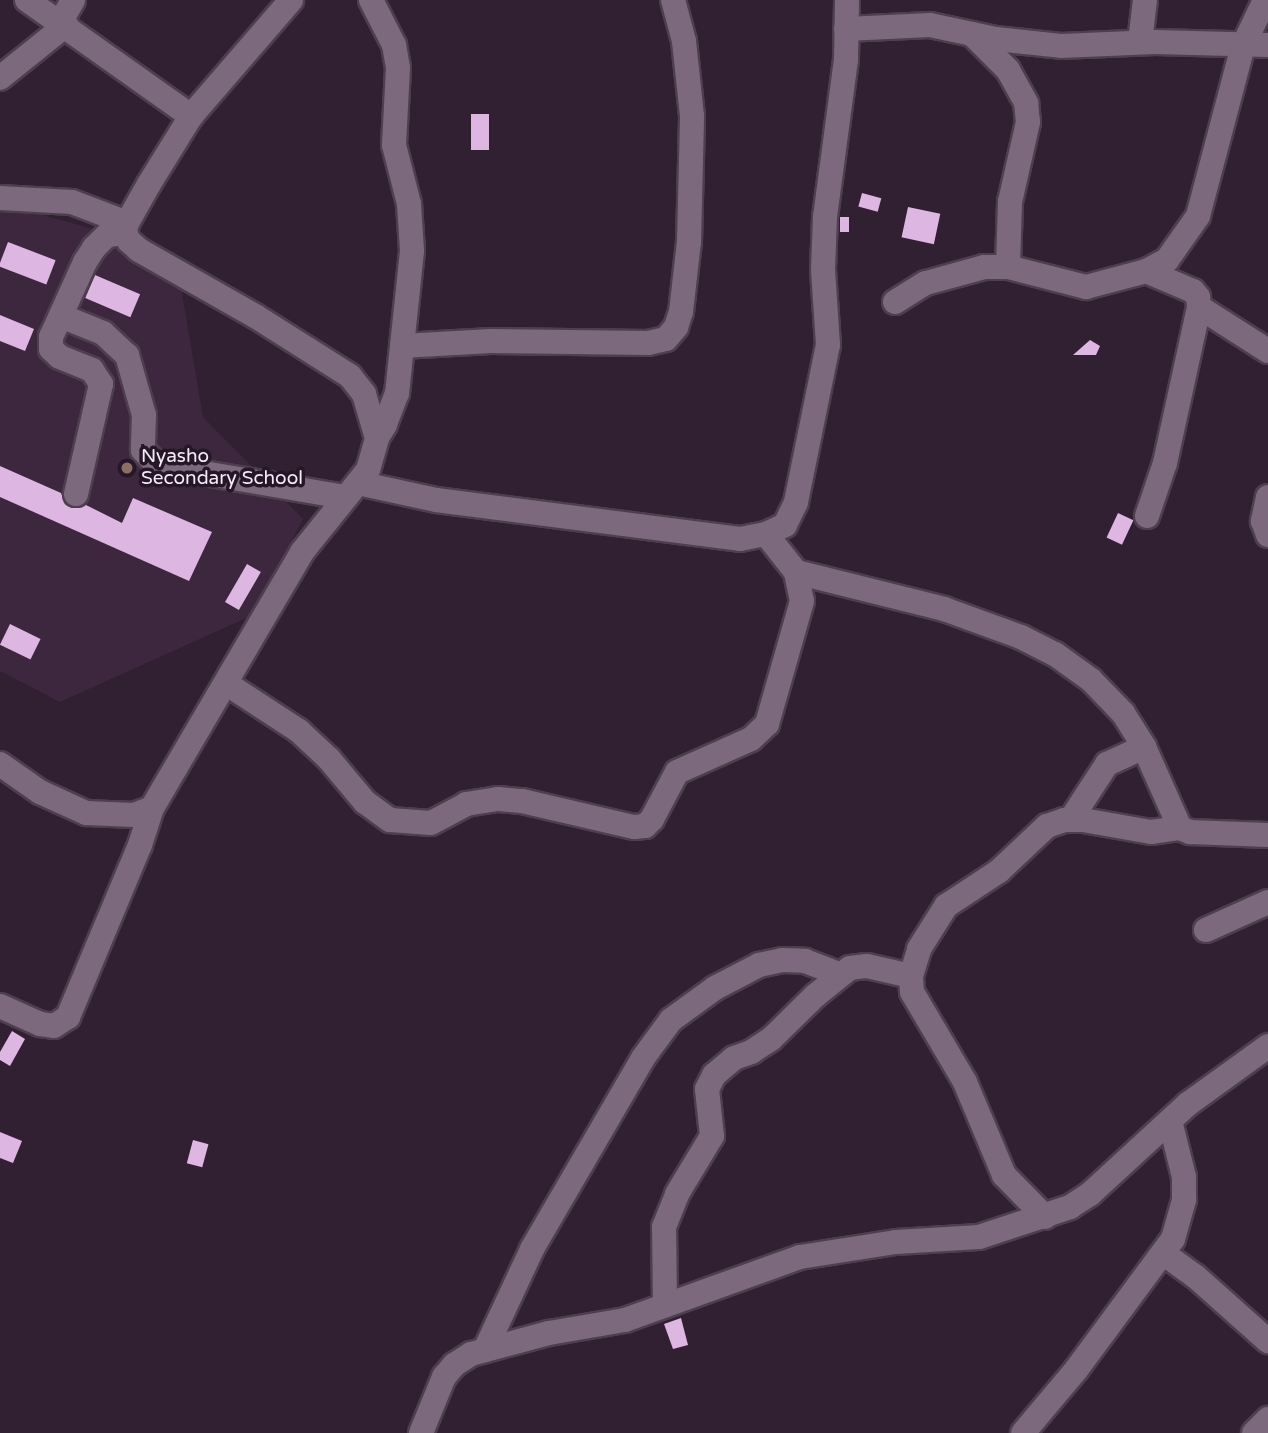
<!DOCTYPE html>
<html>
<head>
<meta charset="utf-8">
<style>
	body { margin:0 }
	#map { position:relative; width:1268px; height:1433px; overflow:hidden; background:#302032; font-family:"Varela Round",sans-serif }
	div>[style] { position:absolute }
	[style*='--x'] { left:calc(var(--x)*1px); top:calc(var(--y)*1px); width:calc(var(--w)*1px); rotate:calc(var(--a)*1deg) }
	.built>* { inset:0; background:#3c273e }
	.building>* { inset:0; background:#deb6e2; transform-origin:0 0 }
	.roads { filter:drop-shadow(2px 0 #4d3f4e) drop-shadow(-2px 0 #4d3f4e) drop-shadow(0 2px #4d3f4e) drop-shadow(0 -2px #4d3f4e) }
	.minor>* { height:24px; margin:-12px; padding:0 12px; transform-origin:12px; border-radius:12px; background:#7c697d }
	.dots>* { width:19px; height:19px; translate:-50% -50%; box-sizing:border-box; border:4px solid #261728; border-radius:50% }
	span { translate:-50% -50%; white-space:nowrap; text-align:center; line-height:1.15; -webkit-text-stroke:7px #261728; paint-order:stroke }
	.poi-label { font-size:19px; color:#f5eaf6 }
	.left { translate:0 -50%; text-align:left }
</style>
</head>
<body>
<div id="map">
	<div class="built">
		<i style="clip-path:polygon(0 203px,175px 252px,203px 417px,303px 519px,253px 615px,60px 702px,0 671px)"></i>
	</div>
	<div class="building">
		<i style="left:471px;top:114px;width:18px;height:36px"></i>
		<i style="left:862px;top:193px;width:20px;height:14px;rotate:15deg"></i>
		<i style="left:908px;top:207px;width:33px;height:31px;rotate:12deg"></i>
		<i style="left:840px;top:217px;width:9px;height:15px"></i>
		<i style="left:8px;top:242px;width:51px;height:26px;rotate:21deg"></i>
		<i style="left:95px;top:275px;width:49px;height:25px;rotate:23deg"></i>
		<i style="clip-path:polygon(0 315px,34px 329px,25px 351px,0 341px)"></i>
		<i style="clip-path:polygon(1090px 340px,1100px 346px,1096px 355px,1073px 355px)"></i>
		<i style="clip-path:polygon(0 466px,61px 493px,65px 504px,72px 508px,86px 505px,122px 523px,133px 498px,212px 532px,189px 581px,0 497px)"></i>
		<i style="left:1118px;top:513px;width:17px;height:27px;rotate:25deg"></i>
		<i style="left:247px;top:564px;width:16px;height:44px;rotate:30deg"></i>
		<i style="left:10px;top:624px;width:34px;height:23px;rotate:26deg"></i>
		<i style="clip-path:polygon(12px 1031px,25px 1039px,10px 1066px,0 1060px,0 1052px)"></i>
		<i style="clip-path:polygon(0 1132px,22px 1141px,13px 1163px,0 1158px)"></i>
		<i style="left:193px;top:1140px;width:16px;height:24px;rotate:15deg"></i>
		<i style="clip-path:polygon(681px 1318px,688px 1345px,673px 1349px,664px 1324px)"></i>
	</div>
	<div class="roads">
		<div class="minor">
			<i style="--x:27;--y:0;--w:201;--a:35.3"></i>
			<i style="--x:371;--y:0;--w:51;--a:62.9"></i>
			<i style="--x:394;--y:45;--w:23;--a:80"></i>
			<i style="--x:398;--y:68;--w:77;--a:93"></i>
			<i style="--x:394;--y:145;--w:61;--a:75.7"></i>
			<i style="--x:409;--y:204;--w:47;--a:86.3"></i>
			<i style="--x:412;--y:251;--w:143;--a:96"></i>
			<i style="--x:397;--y:393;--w:34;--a:111"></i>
			<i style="--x:385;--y:425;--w:15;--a:122"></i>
			<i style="--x:61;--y:21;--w:24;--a:-60"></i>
			<i style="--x:846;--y:29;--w:84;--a:-2.7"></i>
			<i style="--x:930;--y:25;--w:67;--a:12"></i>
			<i style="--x:996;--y:39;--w:65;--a:6.1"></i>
			<i style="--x:1061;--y:46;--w:94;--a:-2.4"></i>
			<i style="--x:1155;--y:42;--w:113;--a:1.5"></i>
			<i style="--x:972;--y:34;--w:51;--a:45"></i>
			<i style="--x:1008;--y:70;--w:38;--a:61"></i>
			<i style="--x:1026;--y:103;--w:19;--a:84"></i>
			<i style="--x:1028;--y:122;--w:82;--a:102.7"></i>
			<i style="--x:1010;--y:202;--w:65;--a:91.8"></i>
			<i style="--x:1140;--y:42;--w:42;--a:-83.2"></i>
			<i style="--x:0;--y:78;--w:85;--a:-38.8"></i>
			<i style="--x:0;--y:198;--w:72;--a:3.2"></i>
			<i style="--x:72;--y:202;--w:59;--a:20.9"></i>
			<i style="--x:1146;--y:271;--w:51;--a:23.1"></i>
			<i style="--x:1193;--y:291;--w:8;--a:50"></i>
			<i style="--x:1198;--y:297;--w:10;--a:84"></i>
			<i style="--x:1199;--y:307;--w:160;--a:102.3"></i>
			<i style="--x:1165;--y:463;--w:56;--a:108.8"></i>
			<i style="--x:895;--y:302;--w:36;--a:-32"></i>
			<i style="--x:926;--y:283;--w:60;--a:-15.4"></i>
			<i style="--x:984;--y:267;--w:24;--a:0"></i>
			<i style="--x:1008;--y:267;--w:81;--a:14.4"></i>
			<i style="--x:1086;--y:287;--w:62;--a:-14.9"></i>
			<i style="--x:1146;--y:271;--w:24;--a:-28"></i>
			<i style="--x:1167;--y:260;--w:54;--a:-54.8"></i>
			<i style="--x:1198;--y:216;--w:176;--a:-75.2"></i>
			<i style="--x:1243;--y:46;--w:51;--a:-64.4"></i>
			<i style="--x:1199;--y:307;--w:82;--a:32.5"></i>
			<i style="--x:61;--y:316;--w:45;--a:22"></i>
			<i style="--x:103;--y:333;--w:33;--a:43"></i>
			<i style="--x:127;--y:355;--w:62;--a:74.2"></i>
			<i style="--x:144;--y:415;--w:35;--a:92"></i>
			<i style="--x:143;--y:450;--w:21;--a:47"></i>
			<i style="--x:157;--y:465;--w:191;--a:9.7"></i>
			<i style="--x:402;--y:346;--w:89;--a:-3.2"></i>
			<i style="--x:491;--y:341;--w:157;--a:0.7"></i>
			<i style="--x:648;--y:343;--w:18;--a:-13"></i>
			<i style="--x:666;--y:339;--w:16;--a:-50"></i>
			<i style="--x:676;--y:327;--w:16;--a:-72"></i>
			<i style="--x:681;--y:312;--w:70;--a:-83.5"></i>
			<i style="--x:689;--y:242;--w:126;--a:-88.6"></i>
			<i style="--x:692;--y:116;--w:75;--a:-96.1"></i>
			<i style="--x:684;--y:41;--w:42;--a:-105"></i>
			<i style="--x:358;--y:483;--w:80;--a:12.3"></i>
			<i style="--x:436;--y:500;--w:306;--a:7.3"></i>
			<i style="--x:740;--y:539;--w:26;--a:-11"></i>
			<i style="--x:766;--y:534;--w:21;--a:-25"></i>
			<i style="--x:785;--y:525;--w:25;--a:-64"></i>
			<i style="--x:796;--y:502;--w:160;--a:-78.5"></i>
			<i style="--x:828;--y:345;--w:76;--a:-93.8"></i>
			<i style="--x:823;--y:269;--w:52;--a:-87.8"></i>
			<i style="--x:825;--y:217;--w:158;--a:-82.4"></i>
			<i style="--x:846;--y:60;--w:60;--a:-89"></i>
			<i style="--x:76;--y:494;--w:113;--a:-77.2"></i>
			<i style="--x:101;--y:384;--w:17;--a:-123"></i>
			<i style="--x:92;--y:370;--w:35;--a:-158"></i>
			<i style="--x:60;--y:357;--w:12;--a:-138"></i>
			<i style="--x:51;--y:349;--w:12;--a:-90"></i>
			<i style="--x:51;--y:337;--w:82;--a:-65.6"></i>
			<i style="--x:85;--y:262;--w:17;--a:-57"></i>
			<i style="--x:94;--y:248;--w:18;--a:-45"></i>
			<i style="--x:107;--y:235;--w:18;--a:-6"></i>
			<i style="--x:1268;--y:497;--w:25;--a:102"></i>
			<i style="--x:1263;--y:521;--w:15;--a:70"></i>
			<i style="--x:796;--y:572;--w:153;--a:14"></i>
			<i style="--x:944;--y:609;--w:82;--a:20"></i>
			<i style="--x:1021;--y:637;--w:38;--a:27"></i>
			<i style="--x:1055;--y:654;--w:44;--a:35.8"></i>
			<i style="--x:1091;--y:680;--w:46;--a:45.9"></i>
			<i style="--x:1123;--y:713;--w:40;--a:58"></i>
			<i style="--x:1144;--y:747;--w:89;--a:66"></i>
			<i style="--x:1180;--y:828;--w:11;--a:22"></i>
			<i style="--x:1190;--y:832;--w:78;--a:2.2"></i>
			<i style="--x:227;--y:684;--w:86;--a:33.1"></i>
			<i style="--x:299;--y:731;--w:41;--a:43"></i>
			<i style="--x:329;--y:759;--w:56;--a:50.1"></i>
			<i style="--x:365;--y:802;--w:31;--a:36"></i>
			<i style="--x:390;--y:820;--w:41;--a:4.2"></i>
			<i style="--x:431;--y:823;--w:40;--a:-28"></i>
			<i style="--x:466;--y:804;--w:32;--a:-9"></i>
			<i style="--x:498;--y:799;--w:24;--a:5"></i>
			<i style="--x:522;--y:801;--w:115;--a:13.1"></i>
			<i style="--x:634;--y:827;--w:11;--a:-5"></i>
			<i style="--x:645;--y:826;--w:10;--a:-45"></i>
			<i style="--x:652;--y:819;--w:53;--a:-62"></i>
			<i style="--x:677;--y:772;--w:81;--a:-24"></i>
			<i style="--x:751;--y:739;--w:22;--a:-43"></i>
			<i style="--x:767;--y:724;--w:128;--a:-74.1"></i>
			<i style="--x:802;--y:601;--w:30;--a:-102"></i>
			<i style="--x:796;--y:572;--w:48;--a:-128.3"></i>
			<i style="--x:0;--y:764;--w:49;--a:35"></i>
			<i style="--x:40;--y:792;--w:51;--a:24.5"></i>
			<i style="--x:86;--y:813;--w:48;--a:2.4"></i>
			<i style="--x:134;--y:815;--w:19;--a:-21"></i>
			<i style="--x:152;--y:808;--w:297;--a:-59.6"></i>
			<i style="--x:302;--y:552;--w:105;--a:-51.2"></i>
			<i style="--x:368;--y:470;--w:33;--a:-74"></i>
			<i style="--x:377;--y:438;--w:46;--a:-106.5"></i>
			<i style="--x:364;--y:394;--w:23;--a:-128"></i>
			<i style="--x:350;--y:376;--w:112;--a:-147.7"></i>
			<i style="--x:255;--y:316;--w:133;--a:-150.4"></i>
			<i style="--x:139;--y:250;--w:13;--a:-138"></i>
			<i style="--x:129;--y:241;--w:9;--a:-117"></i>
			<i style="--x:125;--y:233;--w:10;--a:-79"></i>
			<i style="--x:127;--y:223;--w:45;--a:-60.6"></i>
			<i style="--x:149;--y:184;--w:80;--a:-58.3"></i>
			<i style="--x:191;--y:116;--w:153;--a:-49.2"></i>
			<i style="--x:1071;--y:819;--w:66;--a:-56.8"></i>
			<i style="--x:1107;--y:764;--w:41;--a:-24.7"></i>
			<i style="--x:1206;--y:930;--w:68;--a:-24.3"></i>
			<i style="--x:0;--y:1006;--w:44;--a:24.2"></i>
			<i style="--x:40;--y:1024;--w:14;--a:8"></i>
			<i style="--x:54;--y:1026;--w:17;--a:-33"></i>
			<i style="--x:68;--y:1017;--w:186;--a:-67.3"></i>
			<i style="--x:140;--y:845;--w:39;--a:-72"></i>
			<i style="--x:1045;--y:1217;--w:59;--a:-134.3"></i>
			<i style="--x:1004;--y:1175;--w:101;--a:-112.8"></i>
			<i style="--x:965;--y:1082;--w:104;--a:-120.5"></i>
			<i style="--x:912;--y:992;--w:16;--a:-94"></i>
			<i style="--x:911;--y:976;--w:28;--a:-73"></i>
			<i style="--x:919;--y:949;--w:51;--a:-57.9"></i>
			<i style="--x:946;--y:906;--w:64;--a:-33.4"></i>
			<i style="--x:999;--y:871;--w:66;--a:-43.2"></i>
			<i style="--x:1047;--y:826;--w:18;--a:-19"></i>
			<i style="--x:1064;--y:820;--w:19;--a:0"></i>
			<i style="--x:1083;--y:820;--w:69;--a:10"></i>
			<i style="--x:1151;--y:832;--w:29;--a:-8"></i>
			<i style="--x:1163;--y:1253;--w:39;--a:36"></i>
			<i style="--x:1195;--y:1276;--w:98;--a:41.7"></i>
			<i style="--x:665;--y:1305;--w:78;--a:-90.7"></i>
			<i style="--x:664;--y:1227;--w:35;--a:-68"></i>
			<i style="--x:677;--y:1194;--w:68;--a:-58.9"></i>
			<i style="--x:712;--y:1136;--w:47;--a:-96.1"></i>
			<i style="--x:707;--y:1089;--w:16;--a:-63"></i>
			<i style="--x:714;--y:1075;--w:26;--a:-40"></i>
			<i style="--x:734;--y:1058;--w:18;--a:-19"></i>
			<i style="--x:751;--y:1052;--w:24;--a:-33"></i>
			<i style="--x:771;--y:1039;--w:63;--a:-44.4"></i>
			<i style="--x:816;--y:995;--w:43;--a:-38.5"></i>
			<i style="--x:850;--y:968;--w:17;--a:-7"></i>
			<i style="--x:867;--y:966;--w:45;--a:12.8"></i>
			<i style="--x:485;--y:1350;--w:111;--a:-65"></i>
			<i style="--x:532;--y:1249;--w:221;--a:-59.8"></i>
			<i style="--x:643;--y:1058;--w:47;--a:-53.6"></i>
			<i style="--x:671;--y:1020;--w:54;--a:-36"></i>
			<i style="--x:715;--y:988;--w:50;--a:-27.6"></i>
			<i style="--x:759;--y:965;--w:24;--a:-12"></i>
			<i style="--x:782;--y:960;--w:23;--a:2"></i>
			<i style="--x:805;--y:961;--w:36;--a:21"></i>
			<i style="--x:421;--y:1433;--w:61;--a:-67.7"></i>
			<i style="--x:444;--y:1377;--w:16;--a:-50"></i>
			<i style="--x:454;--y:1365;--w:20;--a:-33"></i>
			<i style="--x:471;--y:1354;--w:81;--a:-15.1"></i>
			<i style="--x:549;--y:1333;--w:77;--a:-9.7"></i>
			<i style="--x:625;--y:1320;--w:186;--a:-19.8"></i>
			<i style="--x:800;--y:1257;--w:97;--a:-8.9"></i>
			<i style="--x:896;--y:1242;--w:83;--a:-3.4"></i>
			<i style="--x:979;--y:1237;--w:96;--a:-18.2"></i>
			<i style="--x:1070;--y:1207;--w:24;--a:-33"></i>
			<i style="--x:1090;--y:1194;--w:133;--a:-42.6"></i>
			<i style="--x:1188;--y:1104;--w:99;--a:-35.9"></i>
			<i style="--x:1023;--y:1433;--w:82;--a:-49.9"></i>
			<i style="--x:1076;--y:1370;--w:163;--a:-53.5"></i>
			<i style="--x:1173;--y:1239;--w:41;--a:-74.2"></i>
			<i style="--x:1184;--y:1200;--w:23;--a:-90"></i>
			<i style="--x:1184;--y:1177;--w:58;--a:-104"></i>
			<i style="--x:1254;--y:1433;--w:20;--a:-45"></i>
		</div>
	</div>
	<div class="dots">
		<i style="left:127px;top:468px;background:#8d6e63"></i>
	</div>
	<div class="poi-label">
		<span class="left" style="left:141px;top:468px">Nyasho<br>Secondary School</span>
	</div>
</div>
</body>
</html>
